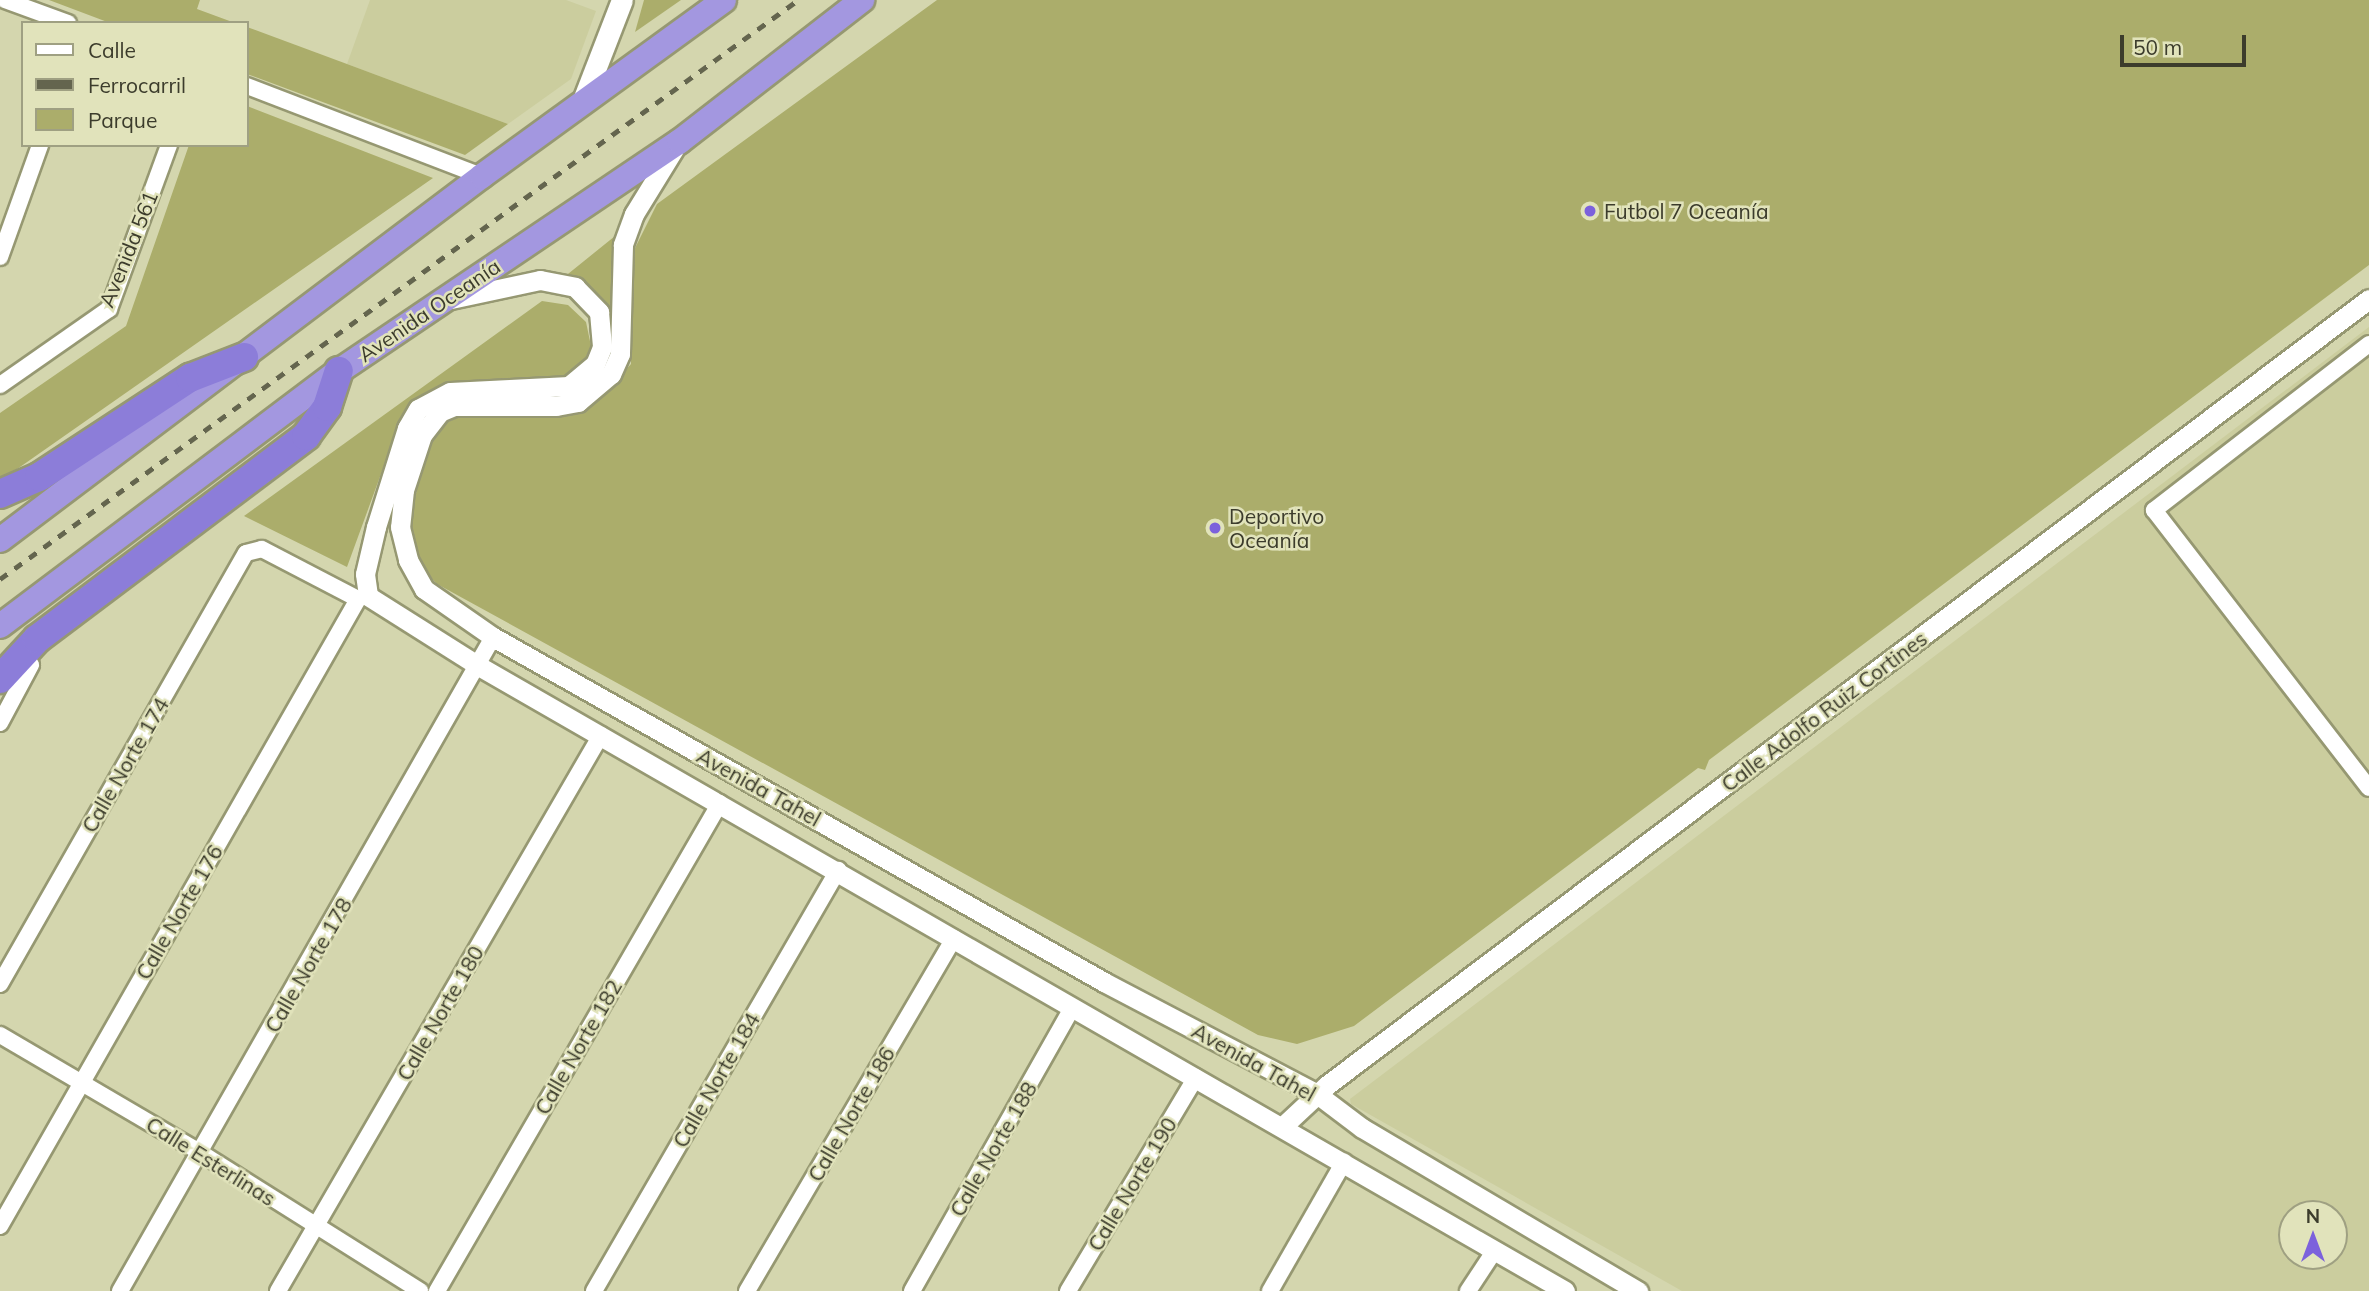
<!DOCTYPE html>
<html>
<head>
<meta charset="utf-8">
<style>
	body { margin:0 }
	#map { position:relative; width:2369px; height:1291px; overflow:hidden; background:#d4d6ae; font-family:Mulish,sans-serif }
	div>[style] { position:absolute }
	[style*='--x'] { left:calc(var(--x)*1px); top:calc(var(--y)*1px); width:calc(var(--w)*1px); rotate:calc(var(--a)*1deg) }
	.built>* { inset:0; background:#cbcd9e }
	.green>* { inset:0; background:#abad6b }
	.roads { filter:drop-shadow(2px 0 #969872) drop-shadow(-2px 0 #969872) drop-shadow(0 2px #969872) drop-shadow(0 -2px #969872) }
	.minor>* { height:16px; margin:-8px; padding:0 8px; transform-origin:8px; border-radius:8px; background:#fff }
	.tertiary>* { height:19px; margin:-9.5px; padding:0 9.5px; transform-origin:9.5px; border-radius:9.5px; background:#fff }
	.secondary>* { height:21px; margin:-10.5px; padding:0 10.5px; transform-origin:10.5px; border-radius:10.5px; background:#fff }
	.trunk>* { height:24px; margin:-12px; padding:0 12px; transform-origin:12px; border-radius:12px; background:#a397e0 }
	.motorway>* { height:28px; margin:-14px; padding:0 14px; transform-origin:14px; border-radius:14px; background:#8c7dd9 }
	.rail>* { height:5px; margin-top:-2.5px; transform-origin:0; background:repeating-linear-gradient(90deg,#64654e 0 9px,transparent 0 18px) }
	.dots>* { width:19px; height:19px; translate:-50% -50%; box-sizing:border-box; border:4px solid #e1e3bb; border-radius:50% }
	span { translate:-50% -50%; white-space:nowrap; text-align:center; line-height:1.15; -webkit-text-stroke:5px #e1e3bb; paint-order:stroke }
	.poi-label { font-size:21px; color:#3c3c2c }
	.left { translate:0 -50%; text-align:left }
	.street-label { font-size:21px; color:#3c3c2c }
	.legend { position:absolute; left:21px; top:21px; width:228px; height:126px; box-sizing:border-box; background:#e1e3bb; border:2px solid #9fa082; margin:0; padding:9px 12px; list-style:none; font-size:21px; color:#3c3c2c }
	.legend li { display:flex; align-items:center; gap:14px; height:35px }
	.legend b { width:35px; border:2px solid #9fa082 }
	.north { position:absolute; left:2278px; top:1200px; width:70px; height:70px; box-sizing:border-box; background:#e1e3bb; border:2px solid #9fa082; border-radius:50%; rotate:0deg; font-size:19px; font-weight:700; line-height:28px; text-align:center; color:#3c3c2c }
	.north::after { content:''; display:block; margin:auto; width:24px; height:32px; background:#7c61dc; clip-path:polygon(50% 0,100% 100%,50% 72%,0 100%) }
	.scale { position:absolute; left:2120px; top:35px; width:126px; height:32px; box-sizing:border-box; border:4px solid #3c3c2c; border-top:0; padding-left:9px; font-size:21px; line-height:24px; white-space:nowrap; color:#3c3c2c; -webkit-text-stroke:5px #e1e3bb; paint-order:stroke }
</style>
</head>
<body>
<div id="map">
	<div class="built">
		<i style="clip-path:polygon(370px 0,566px 0,596px 11px,571px 79px,508px 124px,347px 64px)"></i>
		<i style="clip-path:polygon(evenodd,2369px 327px,2369px 1291px,1682px 1291px,1351px 1104px,1350px 1099px,2369px 327px,2292px 1214px,2334px 1214px,2334px 1256px,2292px 1256px,2292px 1214px)"></i>
	</div>
	<div class="green">
		<i style="clip-path:polygon(49px 0,200px 0,197px 9px,235px 23px,110px 23px)"></i>
		<i style="clip-path:polygon(644px 0,681px 0,635px 32px)"></i>
		<i style="clip-path:polygon(937px 0,2369px 0,2369px 265px,1709px 760px,1705px 770px,1698px 768px,1354px 1026px,1297px 1044px,1258px 1035px,437px 584px,422px 569px,411px 542px,411px 513px,430px 438px,444px 424px,460px 416px,563px 413px,600px 399px,631px 364px,631px 256px,657px 204px)"></i>
		<i style="clip-path:polygon(247px 27px,347px 64px,508px 124px,465px 155px,247px 74px)"></i>
		<i style="clip-path:polygon(247px 106px,433px 178px,0 481px,0 413px,126px 326px,189px 145px,247px 145px)"></i>
		<i style="clip-path:polygon(620px 232px,614px 329px,606px 310px,563px 278px)"></i>
		<i style="clip-path:polygon(542px 301px,568px 305px,586px 322px,591px 346px,581px 369px,557px 383px,442px 384px,404px 411px,347px 567px,244px 516px)"></i>
	</div>
	<div class="roads">
		<div class="minor">
			<i style="--x:5;--y:0;--w:67;--a:20.1"></i>
			<i style="--x:247;--y:86;--w:252;--a:21"></i>
			<i style="--x:0;--y:257;--w:119;--a:-70.3"></i>
			<i style="--x:2369;--y:344;--w:272;--a:142.3"></i>
			<i style="--x:2154;--y:510;--w:351;--a:52.3"></i>
			<i style="--x:0;--y:385;--w:133;--a:-34.9"></i>
			<i style="--x:109;--y:309;--w:175;--a:-69.9"></i>
			<i style="--x:0;--y:723;--w:66;--a:-61.9"></i>
			<i style="--x:0;--y:984;--w:496;--a:-60.3"></i>
			<i style="--x:246;--y:553;--w:16;--a:-14"></i>
			<i style="--x:262;--y:549;--w:108;--a:27.5"></i>
			<i style="--x:0;--y:1035;--w:233;--a:30.4"></i>
			<i style="--x:201;--y:1153;--w:259;--a:32.2"></i>
			<i style="--x:0;--y:1226;--w:722;--a:-60.27"></i>
			<i style="--x:120;--y:1291;--w:753;--a:-60.3"></i>
			<i style="--x:278;--y:1291;--w:643;--a:-59.85"></i>
			<i style="--x:437;--y:1291;--w:564;--a:-59.89"></i>
			<i style="--x:594;--y:1291;--w:487;--a:-59.9"></i>
			<i style="--x:747;--y:1291;--w:409;--a:-59.6"></i>
			<i style="--x:912;--y:1291;--w:326;--a:-60.5"></i>
			<i style="--x:1068;--y:1291;--w:249;--a:-59.1"></i>
			<i style="--x:1270;--y:1291;--w:149;--a:-60.2"></i>
			<i style="--x:1468;--y:1291;--w:49;--a:-56.6"></i>
		</div>
		<div class="tertiary">
			<i style="--x:674;--y:149;--w:76;--a:121.6"></i>
			<i style="--x:634;--y:214;--w:33;--a:110"></i>
			<i style="--x:623;--y:245;--w:109;--a:91.6"></i>
			<i style="--x:620;--y:354;--w:22;--a:114"></i>
			<i style="--x:611;--y:374;--w:43;--a:139.7"></i>
			<i style="--x:578;--y:402;--w:22;--a:170"></i>
			<i style="--x:556;--y:406;--w:102;--a:180"></i>
			<i style="--x:454;--y:406;--w:15;--a:157"></i>
			<i style="--x:440;--y:412;--w:29;--a:128"></i>
			<i style="--x:422;--y:435;--w:58;--a:108.1"></i>
			<i style="--x:404;--y:490;--w:37;--a:96"></i>
			<i style="--x:400;--y:527;--w:34;--a:76"></i>
			<i style="--x:408;--y:560;--w:33;--a:61"></i>
			<i style="--x:424;--y:589;--w:84;--a:34.8"></i>
			<i style="--x:493;--y:637;--w:702;--a:29.45"></i>
			<i style="--x:1104;--y:982;--w:241;--a:27.7"></i>
			<i style="--x:1317;--y:1094;--w:56;--a:37.1"></i>
			<i style="--x:1362;--y:1128;--w:321;--a:30.6"></i>
			<i style="--x:451;--y:299;--w:91;--a:-12.1"></i>
			<i style="--x:540;--y:280;--w:36;--a:11"></i>
			<i style="--x:575;--y:287;--w:35;--a:46"></i>
			<i style="--x:599;--y:312;--w:35;--a:85"></i>
			<i style="--x:602;--y:347;--w:18;--a:112"></i>
			<i style="--x:595;--y:364;--w:34;--a:140"></i>
			<i style="--x:569;--y:386;--w:119;--a:177.1"></i>
			<i style="--x:450;--y:392;--w:36;--a:152"></i>
			<i style="--x:418;--y:409;--w:22;--a:120"></i>
			<i style="--x:407;--y:428;--w:104;--a:107.4"></i>
			<i style="--x:376;--y:527;--w:48;--a:103.2"></i>
			<i style="--x:365;--y:574;--w:22;--a:82"></i>
			<i style="--x:368;--y:596;--w:129;--a:32.3"></i>
			<i style="--x:477;--y:665;--w:1255;--a:29.91"></i>
			<i style="--x:1282;--y:1127;--w:62;--a:-43"></i>
			<i style="--x:1327;--y:1085;--w:1305;--a:-37.03"></i>
		</div>
		<div class="secondary">
			<i style="--x:582;--y:103;--w:110;--a:-68.8"></i>
		</div>
		<div class="trunk">
			<i style="--x:0;--y:540;--w:604;--a:-37.06"></i>
			<i style="--x:482;--y:176;--w:299;--a:-36"></i>
			<i style="--x:0;--y:626;--w:424;--a:-37"></i>
			<i style="--x:339;--y:371;--w:410;--a:-34"></i>
			<i style="--x:679;--y:142;--w:232;--a:-37.8"></i>
		</div>
		<div class="motorway">
			<i style="--x:0;--y:494;--w:43;--a:-23.6"></i>
			<i style="--x:39;--y:477;--w:181;--a:-33.3"></i>
			<i style="--x:190;--y:378;--w:58;--a:-21.3"></i>
			<i style="--x:0;--y:679;--w:54;--a:-47.2"></i>
			<i style="--x:37;--y:639;--w:337;--a:-37"></i>
			<i style="--x:306;--y:436;--w:36;--a:-54"></i>
			<i style="--x:327;--y:407;--w:38;--a:-72"></i>
		</div>
	</div>
	<div class="rail">
		<i style="--x:0;--y:579;--w:986;--a:-35.96"></i>
	</div>
	<div class="dots">
		<i style="left:1590px;top:211px;background:#7c61dc"></i>
		<i style="left:1215px;top:528px;background:#7c61dc"></i>
	</div>
	<div class="poi-label">
		<span class="left" style="left:1604px;top:211px">Futbol 7 Oceanía</span>
		<span class="left" style="left:1229px;top:528px">Deportivo<br>Oceanía</span>
	</div>
	<div class="street-label">
		<span style="left:128px;top:249px;rotate:-68deg">Avenida 561</span>
		<span style="left:429px;top:310px;rotate:-34deg">Avenida Oceanía</span>
		<span style="left:1824px;top:711px;rotate:-37deg">Calle Adolfo Ruiz Cortines</span>
		<span style="left:125px;top:765px;rotate:-60deg">Calle Norte 174</span>
		<span style="left:759px;top:787px;rotate:29deg">Avenida Tahel</span>
		<span style="left:179px;top:912px;rotate:-60deg">Calle Norte 176</span>
		<span style="left:308px;top:965px;rotate:-60deg">Calle Norte 178</span>
		<span style="left:440px;top:1013px;rotate:-60deg">Calle Norte 180</span>
		<span style="left:578px;top:1047px;rotate:-60deg">Calle Norte 182</span>
		<span style="left:1254px;top:1062px;rotate:29deg">Avenida Tahel</span>
		<span style="left:716px;top:1080px;rotate:-60deg">Calle Norte 184</span>
		<span style="left:851px;top:1114px;rotate:-60deg">Calle Norte 186</span>
		<span style="left:993px;top:1149px;rotate:-60deg">Calle Norte 188</span>
		<span style="left:211px;top:1161px;rotate:32deg">Calle Esterlinas</span>
		<span style="left:1132px;top:1184px;rotate:-59deg">Calle Norte 190</span>
	</div>
	<ul class="legend">
	<li><b style="height:9px;background:#fff"></b>Calle</li>
	<li><b style="height:9px;background:#64654e"></b>Ferrocarril</li>
	<li><b style="height:19px;background:#abad6b"></b>Parque</li>
	</ul>
	<div class="north">N</div>
	<div class="scale">50 m</div>
</div>
</body>
</html>
